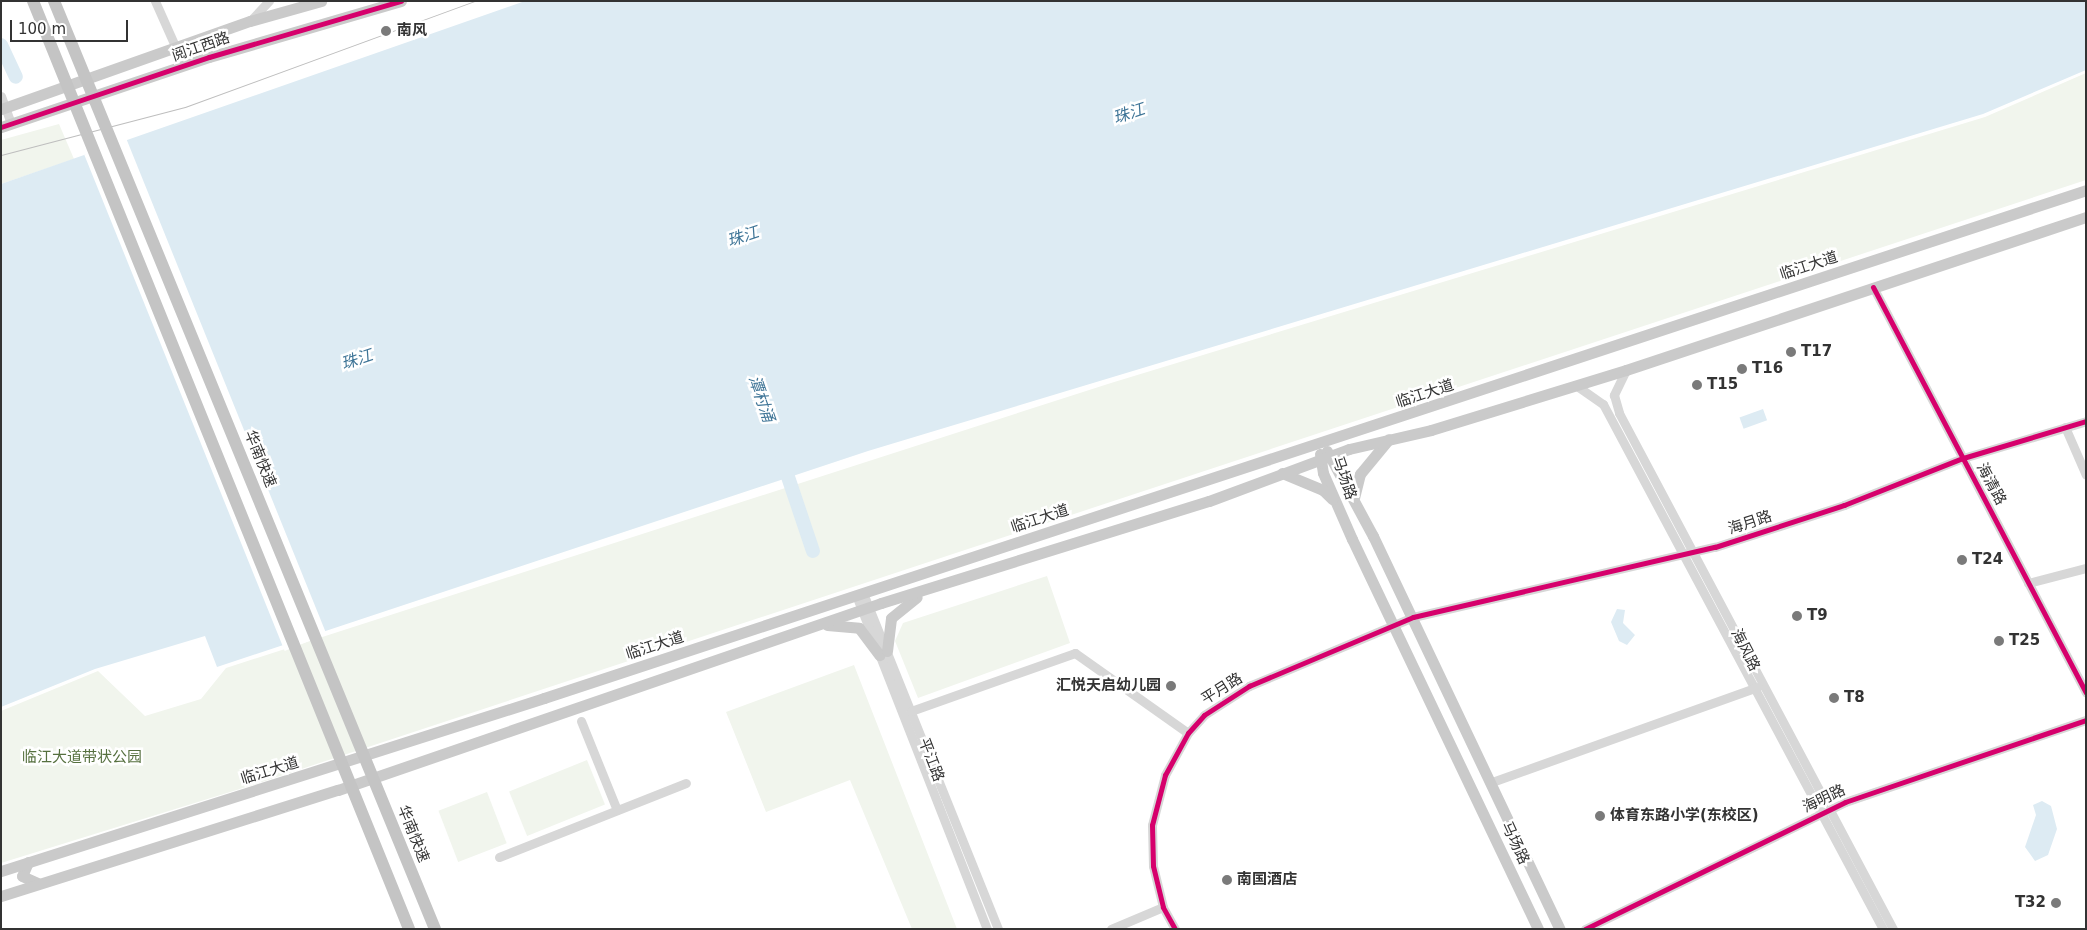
<!DOCTYPE html>
<html>
<head>
<meta charset="utf-8">
<style>
	body { margin:0 }
	#map { position:relative; width:2087px; height:930px; overflow:hidden; background:#fff; font-family:"DejaVu Sans","Noto Sans SC",sans-serif }
	div>[style] { position:absolute }
	[style*='--x'] { left:calc(var(--x)*1px); top:calc(var(--y)*1px); width:calc(var(--w)*1px); rotate:calc(var(--a)*1deg) }
	.green>* { inset:0; background:#f1f5ed; transform-origin:0 0 }
	.water>* { inset:0; background:#ddebf3; transform-origin:0 0 }
	.pier>* { inset:0; background:#fff; transform-origin:0 0 }
	.river>* { height:14px; margin:-7px; padding:0 7px; transform-origin:7px; border-radius:7px; background:#ddebf3 }
	.minor>* { height:9px; margin:-4.5px; padding:0 4.5px; transform-origin:4.5px; border-radius:4.5px; background:#d7d7d7 }
	.major>* { height:11px; margin:-5.5px; padding:0 5.5px; transform-origin:5.5px; border-radius:5.5px; background:#cacaca }
	.tram>* { height:1px; margin:-0.5px; padding:0 0.5px; transform-origin:0.5px; border-radius:0.5px; background:#bebebe }
	.highway-bridge>* { height:12px; margin:-6px; padding:0 6px; transform-origin:6px; border-radius:6px; background:#c4c4c4 }
	.cycleway>* { height:5px; margin:-2.5px; padding:0 2.5px; transform-origin:2.5px; border-radius:2.5px; background:#d6006c }
	.dots>* { width:14px; height:14px; translate:-50% -50%; box-sizing:border-box; border:2px solid #fff; border-radius:50% }
	span { translate:-50% -50%; white-space:nowrap; text-align:center; line-height:1.15; -webkit-text-stroke:5px #fff; paint-order:stroke }
	.poi-label { font-size:15px; color:#333; font-weight:700 }
	.left { translate:0 -50%; text-align:left }
	.right { translate:-100% -50%; text-align:right }
	.street-label { font-size:15px; color:#333 }
	.park-label { font-size:15px; color:#56703f }
	.water-label { font-size:16px; color:#3f7597; font-style:italic }
	.frame { position:absolute; inset:0; border:2px solid #333; pointer-events:none }
	.scale { position:absolute; left:10px; top:20px; width:118px; height:22px; box-sizing:border-box; border:2px solid #333; border-top:0; padding-left:6px; font-size:15px; line-height:18px; white-space:nowrap; color:#333; -webkit-text-stroke:4px #fff; paint-order:stroke }
</style>
</head>
<body>
<div id="map">
	<div class="green">
		<i style="clip-path:polygon(2086px 73px,2086px 180px,259px 783px,1px 863px,1px 711px,98px 671px,145px 716px,201px 699px,226px 668px,1111px 383px,1985px 117px)"></i>
		<i style="clip-path:polygon(59px 124px,74px 159px,1px 184px,1px 140px)"></i>
		<i style="clip-path:polygon(1047px 576px,1070px 643px,918px 698px,895px 641px,903px 623px)"></i>
		<i style="clip-path:polygon(854px 665px,957px 929px,912px 929px,850px 780px,766px 812px,726px 712px)"></i>
		<i style="left:587px;top:760px;width:48px;height:84px;rotate:68deg"></i>
		<i style="left:487px;top:792px;width:55px;height:52px;rotate:69deg"></i>
	</div>
	<div class="water">
		<i style="clip-path:polygon(525px 1px,2086px 1px,2086px 70px,1983px 114px,868px 451px,217px 667px,205px 636px,95px 669px,1px 707px,1px 184px)"></i>
		<i style="left:1763px;top:409px;width:12px;height:25px;rotate:70deg"></i>
		<i style="clip-path:polygon(1617px 609px,1625px 610px,1623px 623px,1635px 635px,1627px 645px,1619px 641px,1611px 622px)"></i>
		<i style="clip-path:polygon(2042px 801px,2051px 806px,2057px 829px,2048px 855px,2035px 861px,2025px 847px,2036px 815px,2033px 805px)"></i>
	</div>
	<div class="pier">
		<i style="left:126px;top:138px;width:535px;height:45px;rotate:68deg"></i>
	</div>
	<div class="river">
		<i style="--x:1;--y:45;--w:35;--a:65"></i>
		<i style="--x:782;--y:459;--w:97;--a:71.4"></i>
	</div>
	<div class="minor">
		<i style="--x:155;--y:1;--w:49;--a:66"></i>
		<i style="--x:252;--y:19;--w:25;--a:-47"></i>
		<i style="--x:1;--y:96;--w:30;--a:70"></i>
		<i style="--x:1873;--y:287;--w:458;--a:62.3"></i>
		<i style="--x:1626;--y:370;--w:28;--a:116"></i>
		<i style="--x:1614;--y:395;--w:19;--a:74"></i>
		<i style="--x:1619;--y:413;--w:584;--a:62.03"></i>
		<i style="--x:1577;--y:386;--w:32;--a:35"></i>
		<i style="--x:1603;--y:404;--w:595;--a:61.93"></i>
		<i style="--x:2065;--y:427;--w:52;--a:66.4"></i>
		<i style="--x:2028;--y:583;--w:60;--a:-14.5"></i>
		<i style="--x:863;--y:593;--w:362;--a:68.1"></i>
		<i style="--x:856;--y:595;--w:359;--a:68.6"></i>
		<i style="--x:911;--y:711;--w:174;--a:-19.5"></i>
		<i style="--x:1075;--y:653;--w:138;--a:35.3"></i>
		<i style="--x:581;--y:721;--w:96;--a:68"></i>
		<i style="--x:1492;--y:782;--w:282;--a:-19.7"></i>
		<i style="--x:499;--y:857;--w:201;--a:-21.6"></i>
		<i style="--x:1111;--y:929;--w:56;--a:-22.9"></i>
		<i style="--x:1175;--y:929;--w:25;--a:-119"></i>
		<i style="--x:1163;--y:907;--w:42;--a:-103.7"></i>
		<i style="--x:1153;--y:866;--w:41;--a:-91.4"></i>
		<i style="--x:1152;--y:825;--w:52;--a:-75.4"></i>
		<i style="--x:1165;--y:775;--w:48;--a:-61.3"></i>
		<i style="--x:1188;--y:733;--w:24;--a:-48"></i>
		<i style="--x:1204;--y:715;--w:54;--a:-32.8"></i>
		<i style="--x:1249;--y:686;--w:178;--a:-22.8"></i>
		<i style="--x:1413;--y:617;--w:310;--a:-13.1"></i>
		<i style="--x:1715;--y:547;--w:136;--a:-18"></i>
		<i style="--x:1844;--y:505;--w:128;--a:-21.6"></i>
		<i style="--x:1963;--y:458;--w:128;--a:-16.7"></i>
		<i style="--x:1585;--y:929;--w:289;--a:-26"></i>
		<i style="--x:1845;--y:802;--w:255;--a:-18.8"></i>
	</div>
	<div class="major">
		<i style="--x:1;--y:109;--w:264;--a:-19.5"></i>
		<i style="--x:250;--y:21;--w:74;--a:-15.7"></i>
		<i style="--x:1;--y:127;--w:219;--a:-18.6"></i>
		<i style="--x:209;--y:57;--w:200;--a:-16.3"></i>
		<i style="--x:1327;--y:451;--w:97;--a:61.6"></i>
		<i style="--x:1373;--y:536;--w:435;--a:64.6"></i>
		<i style="--x:1320;--y:454;--w:19;--a:81"></i>
		<i style="--x:1323;--y:473;--w:72;--a:66.3"></i>
		<i style="--x:1352;--y:539;--w:432;--a:64.5"></i>
		<i style="--x:1282;--y:473;--w:44;--a:22.5"></i>
		<i style="--x:1323;--y:490;--w:13;--a:45"></i>
		<i style="--x:1354;--y:498;--w:25;--a:-76"></i>
		<i style="--x:1360;--y:474;--w:45;--a:-50.4"></i>
		<i style="--x:827;--y:625;--w:32;--a:5"></i>
		<i style="--x:859;--y:628;--w:34;--a:53"></i>
		<i style="--x:887;--y:651;--w:33;--a:-83"></i>
		<i style="--x:891;--y:618;--w:33;--a:-39"></i>
		<i style="--x:28;--y:862;--w:15;--a:113"></i>
		<i style="--x:22;--y:876;--w:17;--a:24"></i>
		<i style="--x:1;--y:871;--w:570;--a:-17.67"></i>
		<i style="--x:544;--y:698;--w:1624;--a:-18.23"></i>
		<i style="--x:1;--y:896;--w:353;--a:-17.5"></i>
		<i style="--x:338;--y:790;--w:574;--a:-19"></i>
		<i style="--x:881;--y:603;--w:343;--a:-17.3"></i>
		<i style="--x:1209;--y:501;--w:149;--a:-20.4"></i>
		<i style="--x:1349;--y:449;--w:84;--a:-13"></i>
		<i style="--x:1431;--y:430;--w:204;--a:-17.1"></i>
		<i style="--x:1626;--y:370;--w:485;--a:-18.4"></i>
	</div>
	<div class="tram">
		<i style="--x:1;--y:155;--w:190;--a:-14.6"></i>
		<i style="--x:185;--y:107;--w:308;--a:-20.1"></i>
	</div>
	<div class="highway-bridge">
		<i style="--x:33;--y:1;--w:1001;--a:67.94"></i>
		<i style="--x:54;--y:1;--w:1003;--a:67.68"></i>
	</div>
	<div class="cycleway">
		<i style="--x:1;--y:127;--w:219;--a:-18.6"></i>
		<i style="--x:209;--y:57;--w:200;--a:-16.3"></i>
		<i style="--x:1873;--y:287;--w:458;--a:62.3"></i>
		<i style="--x:1175;--y:929;--w:25;--a:-119"></i>
		<i style="--x:1163;--y:907;--w:42;--a:-103.7"></i>
		<i style="--x:1153;--y:866;--w:41;--a:-91.4"></i>
		<i style="--x:1152;--y:825;--w:52;--a:-75.4"></i>
		<i style="--x:1165;--y:775;--w:48;--a:-61.3"></i>
		<i style="--x:1188;--y:733;--w:24;--a:-48"></i>
		<i style="--x:1204;--y:715;--w:54;--a:-32.8"></i>
		<i style="--x:1249;--y:686;--w:178;--a:-22.8"></i>
		<i style="--x:1413;--y:617;--w:310;--a:-13.1"></i>
		<i style="--x:1715;--y:547;--w:136;--a:-18"></i>
		<i style="--x:1844;--y:505;--w:128;--a:-21.6"></i>
		<i style="--x:1963;--y:458;--w:128;--a:-16.7"></i>
		<i style="--x:1585;--y:929;--w:289;--a:-26"></i>
		<i style="--x:1845;--y:802;--w:255;--a:-18.8"></i>
	</div>
	<div class="dots">
		<i style="left:386px;top:31px;background:#7a7a7a"></i>
		<i style="left:1791px;top:352px;background:#7a7a7a"></i>
		<i style="left:1742px;top:369px;background:#7a7a7a"></i>
		<i style="left:1697px;top:385px;background:#7a7a7a"></i>
		<i style="left:1962px;top:560px;background:#7a7a7a"></i>
		<i style="left:1797px;top:616px;background:#7a7a7a"></i>
		<i style="left:1999px;top:641px;background:#7a7a7a"></i>
		<i style="left:1171px;top:686px;background:#7a7a7a"></i>
		<i style="left:1834px;top:698px;background:#7a7a7a"></i>
		<i style="left:1600px;top:816px;background:#7a7a7a"></i>
		<i style="left:1227px;top:880px;background:#7a7a7a"></i>
		<i style="left:2056px;top:903px;background:#7a7a7a"></i>
	</div>
	<div class="poi-label">
		<span class="left" style="left:397px;top:31px">南风</span>
		<span class="left" style="left:1801px;top:352px">T17</span>
		<span class="left" style="left:1752px;top:369px">T16</span>
		<span class="left" style="left:1707px;top:385px">T15</span>
		<span class="left" style="left:1972px;top:560px">T24</span>
		<span class="left" style="left:1807px;top:616px">T9</span>
		<span class="left" style="left:2009px;top:641px">T25</span>
		<span class="right" style="left:1161px;top:686px">汇悦天启幼儿园</span>
		<span class="left" style="left:1844px;top:698px">T8</span>
		<span class="left" style="left:1610px;top:816px">体育东路小学(东校区)</span>
		<span class="left" style="left:1237px;top:880px">南国酒店</span>
		<span class="right" style="left:2046px;top:903px">T32</span>
	</div>
	<div class="street-label">
		<span style="left:201px;top:47px;rotate:-19deg">阅江西路</span>
		<span style="left:1809px;top:266px;rotate:-18deg">临江大道</span>
		<span style="left:1425px;top:394px;rotate:-18deg">临江大道</span>
		<span style="left:260px;top:459px;rotate:68deg">华南快速</span>
		<span style="left:1344px;top:478px;rotate:71deg">马场路</span>
		<span style="left:1991px;top:484px;rotate:62deg">海清路</span>
		<span style="left:1040px;top:519px;rotate:-18deg">临江大道</span>
		<span style="left:1750px;top:523px;rotate:-18deg">海月路</span>
		<span style="left:655px;top:646px;rotate:-18deg">临江大道</span>
		<span style="left:1745px;top:650px;rotate:63deg">海风路</span>
		<span style="left:1222px;top:689px;rotate:-32deg">平月路</span>
		<span style="left:931px;top:760px;rotate:69deg">平江路</span>
		<span style="left:270px;top:771px;rotate:-17deg">临江大道</span>
		<span style="left:1824px;top:799px;rotate:-25deg">海明路</span>
		<span style="left:413px;top:834px;rotate:68deg">华南快速</span>
		<span style="left:1515px;top:843px;rotate:65deg">马场路</span>
	</div>
	<div class="park-label">
		<span style="left:82px;top:758px">临江大道带状公园</span>
	</div>
	<div class="water-label">
		<span style="left:1129px;top:114px;rotate:-18deg">珠江</span>
		<span style="left:743px;top:237px;rotate:-18deg">珠江</span>
		<span style="left:357px;top:360px;rotate:-18deg">珠江</span>
		<span style="left:761px;top:399px;rotate:71deg">潭村涌</span>
	</div>
	<div class="frame"></div>
	<div class="scale">100 m</div>
</div>
</body>
</html>
